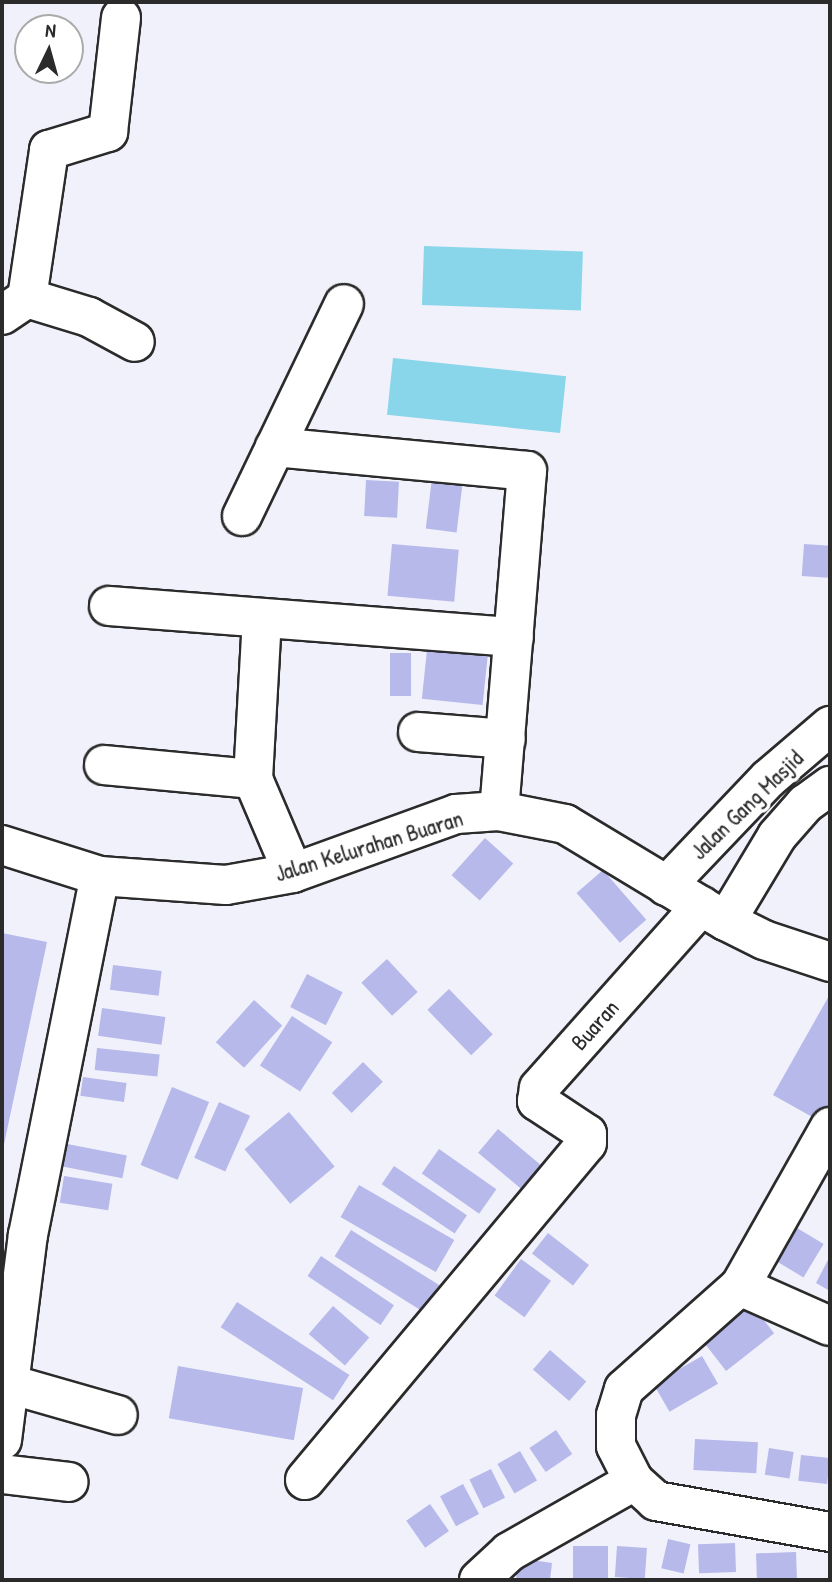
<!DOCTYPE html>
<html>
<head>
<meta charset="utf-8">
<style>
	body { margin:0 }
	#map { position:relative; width:832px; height:1582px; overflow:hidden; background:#f0f1fb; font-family:"Patrick Hand",sans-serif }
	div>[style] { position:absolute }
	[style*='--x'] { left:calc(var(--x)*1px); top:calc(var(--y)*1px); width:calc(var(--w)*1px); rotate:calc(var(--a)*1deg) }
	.water>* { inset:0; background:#89d5ea; transform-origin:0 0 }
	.building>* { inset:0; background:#b6b9ea; transform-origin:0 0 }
	.roads { filter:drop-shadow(2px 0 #2b2b2b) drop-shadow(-2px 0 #2b2b2b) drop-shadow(0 2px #2b2b2b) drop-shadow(0 -2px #2b2b2b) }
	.minor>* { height:38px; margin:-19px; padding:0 19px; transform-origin:19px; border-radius:19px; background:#fff }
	span { translate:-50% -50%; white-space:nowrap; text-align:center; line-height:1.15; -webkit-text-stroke:7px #fff; paint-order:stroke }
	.street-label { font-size:23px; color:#2b2b2b }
	.frame { position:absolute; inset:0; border:4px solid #2b2b2b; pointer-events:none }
	.north { position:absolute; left:14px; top:14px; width:70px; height:70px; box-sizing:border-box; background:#fff; border:2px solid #aaa; border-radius:50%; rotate:5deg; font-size:19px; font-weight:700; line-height:28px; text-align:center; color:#2b2b2b }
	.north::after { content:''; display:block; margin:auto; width:24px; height:32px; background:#2b2b2b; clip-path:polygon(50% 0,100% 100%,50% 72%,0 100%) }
</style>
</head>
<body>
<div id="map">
	<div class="water">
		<i style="left:424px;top:246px;width:159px;height:59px;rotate:2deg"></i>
		<i style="left:393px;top:358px;width:174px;height:57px;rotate:6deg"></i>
	</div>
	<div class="building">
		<i style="left:432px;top:478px;width:31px;height:51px;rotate:7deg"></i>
		<i style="left:366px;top:480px;width:33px;height:36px;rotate:3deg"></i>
		<i style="left:392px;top:544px;width:67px;height:52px;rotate:5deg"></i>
		<i style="left:804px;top:544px;width:26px;height:32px;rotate:4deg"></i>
		<i style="left:427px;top:650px;width:61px;height:49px;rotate:6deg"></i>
		<i style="left:390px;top:653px;width:21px;height:43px"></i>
		<i style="left:485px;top:838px;width:38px;height:50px;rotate:42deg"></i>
		<i style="left:603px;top:870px;width:66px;height:35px;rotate:49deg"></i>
		<i style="clip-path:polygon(2px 933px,47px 942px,3px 1149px,2px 1149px)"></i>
		<i style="left:387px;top:959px;width:45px;height:35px;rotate:47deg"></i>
		<i style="left:113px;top:965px;width:49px;height:25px;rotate:7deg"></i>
		<i style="left:307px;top:974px;width:40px;height:37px;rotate:27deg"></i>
		<i style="left:449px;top:989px;width:63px;height:30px;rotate:46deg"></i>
		<i style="clip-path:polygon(830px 994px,830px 1109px,823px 1123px,773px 1095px)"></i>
		<i style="left:254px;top:1000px;width:38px;height:57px;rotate:42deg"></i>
		<i style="left:102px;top:1008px;width:64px;height:28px;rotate:8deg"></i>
		<i style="left:292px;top:1016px;width:48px;height:59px;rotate:33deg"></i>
		<i style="left:97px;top:1048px;width:63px;height:22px;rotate:6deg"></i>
		<i style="left:363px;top:1062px;width:28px;height:44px;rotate:45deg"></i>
		<i style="left:83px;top:1077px;width:44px;height:19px;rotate:8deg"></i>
		<i style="left:172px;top:1087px;width:40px;height:84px;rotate:22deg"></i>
		<i style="left:219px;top:1102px;width:34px;height:61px;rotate:24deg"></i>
		<i style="left:289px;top:1112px;width:71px;height:58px;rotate:50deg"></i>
		<i style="left:498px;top:1129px;width:71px;height:31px;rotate:40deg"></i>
		<i style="left:62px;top:1143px;width:66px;height:23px;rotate:11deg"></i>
		<i style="left:439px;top:1149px;width:70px;height:30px;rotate:35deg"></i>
		<i style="left:394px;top:1166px;width:88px;height:22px;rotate:34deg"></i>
		<i style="left:64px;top:1176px;width:49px;height:27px;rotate:9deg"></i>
		<i style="left:359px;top:1185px;width:110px;height:37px;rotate:30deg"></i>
		<i style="left:797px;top:1228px;width:31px;height:39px;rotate:31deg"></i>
		<i style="left:351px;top:1230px;width:104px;height:31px;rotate:32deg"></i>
		<i style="left:548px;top:1233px;width:52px;height:26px;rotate:38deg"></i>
		<i style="left:321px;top:1256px;width:88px;height:24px;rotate:34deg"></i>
		<i style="clip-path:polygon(830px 1256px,830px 1291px,816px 1283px)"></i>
		<i style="left:521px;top:1259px;width:37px;height:45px;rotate:36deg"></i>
		<i style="left:237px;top:1302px;width:134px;height:30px;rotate:33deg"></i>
		<i style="left:752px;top:1305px;width:36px;height:61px;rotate:52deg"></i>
		<i style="left:333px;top:1306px;width:48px;height:37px;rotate:41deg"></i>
		<i style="left:550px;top:1350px;width:48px;height:26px;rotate:41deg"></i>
		<i style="left:702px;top:1356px;width:32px;height:56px;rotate:60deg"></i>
		<i style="left:178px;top:1366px;width:127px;height:53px;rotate:10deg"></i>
		<i style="left:556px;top:1430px;width:29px;height:32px;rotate:56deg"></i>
		<i style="left:695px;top:1439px;width:63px;height:31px;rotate:3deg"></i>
		<i style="left:769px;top:1448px;width:25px;height:27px;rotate:9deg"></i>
		<i style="left:520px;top:1451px;width:34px;height:26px;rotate:60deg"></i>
		<i style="left:801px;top:1455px;width:29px;height:26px;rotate:6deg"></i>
		<i style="left:491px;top:1469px;width:32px;height:24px;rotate:64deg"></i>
		<i style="left:463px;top:1484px;width:34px;height:26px;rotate:62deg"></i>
		<i style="left:430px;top:1504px;width:33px;height:29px;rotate:55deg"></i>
		<i style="left:668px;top:1539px;width:23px;height:30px;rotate:13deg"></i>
		<i style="left:735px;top:1543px;width:29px;height:37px;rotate:88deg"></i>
		<i style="left:573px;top:1546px;width:35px;height:34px"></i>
		<i style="left:617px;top:1546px;width:30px;height:31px;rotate:4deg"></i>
		<i style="left:796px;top:1552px;width:28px;height:40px;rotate:88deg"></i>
		<i style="clip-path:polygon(518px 1558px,552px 1563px,550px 1580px,516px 1580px)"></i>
	</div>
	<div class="roads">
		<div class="minor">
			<i style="--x:27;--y:298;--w:65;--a:17"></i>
			<i style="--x:89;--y:317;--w:52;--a:28.5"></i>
			<i style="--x:2;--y:315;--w:30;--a:-34"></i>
			<i style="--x:27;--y:298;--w:150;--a:-81.5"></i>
			<i style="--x:49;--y:150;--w:62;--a:-17"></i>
			<i style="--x:108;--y:132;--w:115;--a:-83.5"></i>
			<i style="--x:275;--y:447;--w:253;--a:5.4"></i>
			<i style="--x:527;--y:471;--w:341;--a:94.7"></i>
			<i style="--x:242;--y:516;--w:235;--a:-64.3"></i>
			<i style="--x:109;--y:606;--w:406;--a:4.4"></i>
			<i style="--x:262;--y:618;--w:161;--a:93.2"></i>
			<i style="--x:253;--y:779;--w:102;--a:66.9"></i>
			<i style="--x:418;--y:732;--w:88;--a:4.5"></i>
			<i style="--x:104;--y:765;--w:150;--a:5.4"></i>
			<i style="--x:2;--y:845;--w:103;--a:17.6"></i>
			<i style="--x:100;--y:876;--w:126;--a:4.1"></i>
			<i style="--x:226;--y:885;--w:68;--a:-10.2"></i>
			<i style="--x:293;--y:873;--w:173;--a:-19.9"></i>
			<i style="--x:456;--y:814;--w:43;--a:-4"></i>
			<i style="--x:499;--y:811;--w:67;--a:11.1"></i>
			<i style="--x:565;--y:824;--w:188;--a:31.1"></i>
			<i style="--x:726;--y:921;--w:42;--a:26.6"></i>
			<i style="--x:764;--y:940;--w:70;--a:18.4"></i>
			<i style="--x:666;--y:886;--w:148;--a:-46.4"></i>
			<i style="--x:768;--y:779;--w:82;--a:-40.5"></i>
			<i style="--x:726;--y:921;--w:99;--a:-59"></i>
			<i style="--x:777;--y:836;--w:43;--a:-48.8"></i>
			<i style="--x:805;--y:804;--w:31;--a:-36"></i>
			<i style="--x:830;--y:1127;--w:183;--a:119.5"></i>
			<i style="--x:740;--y:1286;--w:155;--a:138.4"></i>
			<i style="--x:624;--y:1389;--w:27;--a:107"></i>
			<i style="--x:616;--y:1415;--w:31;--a:90"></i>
			<i style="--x:616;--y:1446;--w:39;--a:63"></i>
			<i style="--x:634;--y:1481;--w:30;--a:42"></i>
			<i style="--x:656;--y:1501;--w:177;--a:10.1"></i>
			<i style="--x:740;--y:1286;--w:98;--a:24"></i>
			<i style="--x:9;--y:1384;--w:113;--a:15.9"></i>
			<i style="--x:2;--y:1440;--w:207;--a:-82.8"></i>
			<i style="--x:28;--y:1235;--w:366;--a:-78.7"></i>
			<i style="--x:2;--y:1474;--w:67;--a:6.8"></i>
			<i style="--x:305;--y:1480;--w:439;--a:-50.1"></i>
			<i style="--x:587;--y:1143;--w:9;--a:-90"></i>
			<i style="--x:587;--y:1134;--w:60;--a:-146.6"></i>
			<i style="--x:537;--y:1101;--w:13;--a:-81"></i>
			<i style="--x:539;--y:1088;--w:244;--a:-48.3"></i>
			<i style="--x:479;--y:1580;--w:41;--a:-43"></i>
			<i style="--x:509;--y:1552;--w:144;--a:-29.6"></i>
		</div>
	</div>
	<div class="street-label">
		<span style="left:747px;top:805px;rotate:-44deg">Jalan Gang Masjid</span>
		<span style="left:369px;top:846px;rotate:-17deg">Jalan Kelurahan Buaran</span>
		<span style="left:595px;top:1025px;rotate:-48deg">Buaran</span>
	</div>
	<div class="frame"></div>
	<div class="north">N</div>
</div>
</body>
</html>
